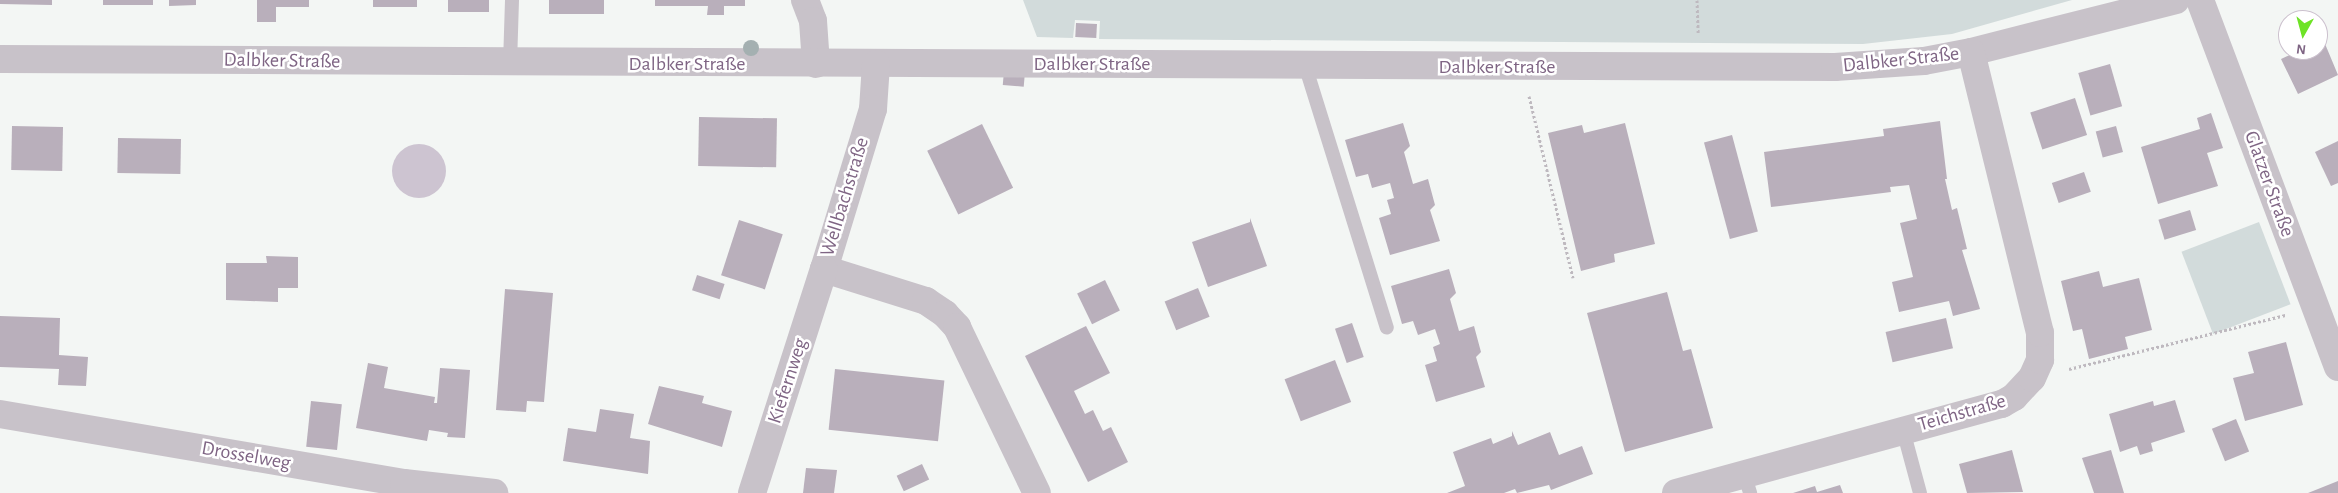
<!DOCTYPE html>
<html>
<head>
<meta charset="utf-8">
<style>
	body { margin:0 }
	#map { position:relative; width:2338px; height:493px; overflow:hidden; background:#f3f6f4; font-family:"Alegreya Sans",sans-serif }
	div>[style] { position:absolute }
	[style*='--x'] { left:calc(var(--x)*1px); top:calc(var(--y)*1px); width:calc(var(--w)*1px); rotate:calc(var(--a)*1deg) }
	.green>* { inset:0; background:#d2dbdb; transform-origin:0 0 }
	.water>* { inset:0; background:#cdc4d1 }
	.round { border-radius:50% }
	.building>* { inset:0; background:#b9afbb; transform-origin:0 0 }
	.path>* { height:3px; margin-top:-1.5px; transform-origin:0; background:repeating-linear-gradient(90deg,#beb9bf 0 2.5px,transparent 0 5px) }
	.lane>* { height:14px; margin:-7px; padding:0 7px; transform-origin:7px; border-radius:7px; background:#c8c2c9 }
	.street>* { height:28px; margin:-14px; padding:0 14px; transform-origin:14px; border-radius:14px; background:#c8c2c9 }
	.trees>* { width:16px; height:16px; margin:-8px; border-radius:50%; background:#a4b0b1 }
	span { translate:-50% -50%; white-space:nowrap; text-align:center; line-height:1.15; -webkit-text-stroke:5px #fff; paint-order:stroke }
	.street-label { font-size:20px; color:#7f6584 }
	.north { position:absolute; left:2278px; top:10px; width:50px; height:50px; box-sizing:border-box; background:#fff; border:1px solid #ccc1ce; border-radius:50%; rotate:187deg; font-size:14px; font-weight:700; line-height:20px; text-align:center; color:#7f6584 }
	.north::after { content:''; display:block; margin:auto; width:18px; height:22px; background:#6ee326; clip-path:polygon(50% 0,100% 100%,50% 72%,0 100%) }
</style>
</head>
<body>
<div id="map">
	<div class="green">
		<i style="clip-path:polygon(1023px 0,2072px 0,1952px 34px,1863px 44px,1099px 39px,1100px 21px,1075px 20px,1073px 38px,1037px 37px)"></i>
		<i style="left:2259px;top:222px;width:88px;height:83px;rotate:69deg"></i>
	</div>
	<div class="water">
		<i class="round" style="left:392px;top:144px;width:54px;height:54px"></i>
	</div>
	<div class="building">
		<i style="clip-path:polygon(0 0,52px 0,52px 5px,0 4px)"></i>
		<i style="left:103px;top:0;width:50px;height:5px"></i>
		<i style="clip-path:polygon(169px 0,196px 0,196px 5px,169px 6px)"></i>
		<i style="clip-path:polygon(257px 0,309px 0,309px 7px,276px 7px,276px 22px,257px 22px)"></i>
		<i style="left:373px;top:0;width:44px;height:7px"></i>
		<i style="left:448px;top:0;width:41px;height:12px"></i>
		<i style="left:549px;top:0;width:55px;height:14px"></i>
		<i style="clip-path:polygon(655px 0,745px 0,745px 6px,724px 6px,724px 15px,707px 15px,708px 6px,655px 6px)"></i>
		<i style="left:1076px;top:23px;width:21px;height:14px;rotate:3deg"></i>
		<i style="clip-path:polygon(2323px 39px,2338px 75px,2298px 94px,2281px 59px,2300px 50px,2318px 50px,2318px 41px)"></i>
		<i style="left:2110px;top:64px;width:44px;height:33px;rotate:74deg"></i>
		<i style="left:1004px;top:71px;width:21px;height:14px;rotate:5deg"></i>
		<i style="left:2075px;top:98px;width:39px;height:47px;rotate:72deg"></i>
		<i style="clip-path:polygon(2211px 113px,2223px 148px,2207px 153px,2218px 186px,2158px 204px,2141px 147px,2200px 129px,2197px 118px)"></i>
		<i style="left:699px;top:117px;width:78px;height:49px;rotate:1deg"></i>
		<i style="clip-path:polygon(1940px 121px,1947px 179px,1945px 179px,1952px 210px,1957px 208px,1967px 249px,1962px 250px,1980px 309px,1953px 316px,1949px 301px,1899px 312px,1892px 282px,1913px 277px,1900px 223px,1917px 219px,1909px 185px,1890px 187px,1891px 192px,1771px 207px,1764px 152px,1884px 136px,1883px 129px)"></i>
		<i style="clip-path:polygon(1403px 123px,1410px 146px,1404px 152px,1413px 184px,1428px 179px,1435px 205px,1430px 210px,1440px 241px,1390px 255px,1379px 218px,1391px 214px,1387px 200px,1394px 198px,1390px 183px,1372px 188px,1368px 174px,1356px 177px,1345px 140px)"></i>
		<i style="clip-path:polygon(1625px 123px,1655px 244px,1614px 254px,1615px 262px,1581px 271px,1548px 133px,1582px 125px,1584px 133px)"></i>
		<i style="left:982px;top:124px;width:71px;height:61px;rotate:64deg"></i>
		<i style="left:12px;top:126px;width:51px;height:44px;rotate:1deg"></i>
		<i style="left:2116px;top:126px;width:27px;height:21px;rotate:75deg"></i>
		<i style="left:1732px;top:135px;width:100px;height:29px;rotate:75deg"></i>
		<i style="left:118px;top:138px;width:63px;height:35px;rotate:1deg"></i>
		<i style="clip-path:polygon(2338px 141px,2338px 183px,2331px 186px,2315px 152px)"></i>
		<i style="left:2084px;top:172px;width:21px;height:34px;rotate:71deg"></i>
		<i style="left:2190px;top:210px;width:21px;height:33px;rotate:73deg"></i>
		<i style="clip-path:polygon(1250px 218px,1267px 266px,1208px 287px,1192px 242px,1250px 222px)"></i>
		<i style="left:739px;top:220px;width:46px;height:58px;rotate:18deg"></i>
		<i style="clip-path:polygon(266px 256px,298px 257px,298px 288px,278px 288px,278px 302px,226px 300px,226px 263px,267px 263px)"></i>
		<i style="clip-path:polygon(1449px 269px,1456px 293px,1450px 299px,1459px 331px,1474px 326px,1481px 352px,1476px 357px,1485px 387px,1436px 402px,1425px 365px,1437px 361px,1433px 347px,1440px 344px,1435px 329px,1418px 335px,1413px 321px,1402px 324px,1391px 286px)"></i>
		<i style="clip-path:polygon(2099px 271px,2103px 287px,2139px 278px,2152px 330px,2125px 337px,2128px 349px,2089px 359px,2082px 329px,2073px 331px,2061px 281px)"></i>
		<i style="left:697px;top:275px;width:29px;height:16px;rotate:18deg"></i>
		<i style="left:1105px;top:280px;width:34px;height:31px;rotate:64deg"></i>
		<i style="left:1198px;top:288px;width:31px;height:36px;rotate:68deg"></i>
		<i style="clip-path:polygon(505px 289px,553px 293px,544px 402px,527px 401px,526px 412px,496px 410px)"></i>
		<i style="clip-path:polygon(1667px 292px,1683px 351px,1691px 349px,1713px 428px,1625px 452px,1587px 313px)"></i>
		<i style="clip-path:polygon(0 316px,60px 318px,59px 355px,88px 357px,86px 386px,58px 385px,59px 369px,0 367px)"></i>
		<i style="left:1946px;top:318px;width:31px;height:62px;rotate:77deg"></i>
		<i style="left:1352px;top:323px;width:36px;height:18px;rotate:71deg"></i>
		<i style="clip-path:polygon(1086px 326px,1110px 373px,1074px 391px,1085px 414px,1093px 410px,1103px 431px,1111px 427px,1128px 462px,1088px 482px,1025px 356px)"></i>
		<i style="clip-path:polygon(2286px 342px,2303px 405px,2245px 421px,2233px 378px,2254px 373px,2248px 352px)"></i>
		<i style="left:1335px;top:360px;width:45px;height:54px;rotate:69deg"></i>
		<i style="clip-path:polygon(368px 363px,388px 367px,384px 388px,435px 397px,434px 403px,437px 403px,440px 368px,470px 370px,465px 438px,447px 437px,448px 433px,429px 430px,427px 441px,356px 428px)"></i>
		<i style="left:835px;top:369px;width:110px;height:61px;rotate:6deg"></i>
		<i style="clip-path:polygon(659px 386px,704px 396px,702px 403px,732px 411px,722px 447px,648px 424px)"></i>
		<i style="clip-path:polygon(2175px 400px,2185px 432px,2151px 443px,2153px 451px,2140px 455px,2137px 446px,2120px 452px,2109px 414px,2153px 401px,2154px 406px)"></i>
		<i style="left:311px;top:401px;width:31px;height:46px;rotate:6deg"></i>
		<i style="clip-path:polygon(600px 409px,634px 414px,630px 438px,650px 441px,648px 474px,563px 461px,568px 428px,596px 432px)"></i>
		<i style="left:2236px;top:419px;width:35px;height:26px;rotate:68deg"></i>
		<i style="clip-path:polygon(1512px 431px,1518px 445px,1550px 432px,1559px 455px,1582px 446px,1593px 474px,1551px 490px,1549px 485px,1517px 493px,1515px 489px,1504px 493px,1447px 493px,1465px 486px,1453px 452px,1491px 438px,1493px 444px,1512px 436px)"></i>
		<i style="clip-path:polygon(2012px 450px,2023px 492px,1967px 493px,1959px 464px)"></i>
		<i style="clip-path:polygon(2111px 450px,2124px 493px,2094px 493px,2082px 458px)"></i>
		<i style="left:922px;top:464px;width:17px;height:28px;rotate:65deg"></i>
		<i style="clip-path:polygon(806px 468px,837px 470px,834px 493px,803px 493px)"></i>
		<i style="clip-path:polygon(2338px 481px,2338px 493px,2308px 493px)"></i>
		<i style="clip-path:polygon(1840px 485px,1843px 493px,1793px 493px,1815px 486px,1817px 492px)"></i>
	</div>
	<div class="path">
		<i style="--x:1697;--y:0;--w:34;--a:88"></i>
		<i style="--x:1529;--y:96;--w:187;--a:76.4"></i>
		<i style="--x:2069;--y:369;--w:224;--a:-14"></i>
	</div>
	<div class="lane">
		<i style="--x:510;--y:64;--w:64;--a:-88.2"></i>
		<i style="--x:1305;--y:65;--w:275;--a:72.7"></i>
		<i style="--x:1903;--y:430;--w:65;--a:74.9"></i>
		<i style="--x:1744;--y:473;--w:21;--a:73"></i>
	</div>
	<div class="street">
		<i style="--x:805;--y:0;--w:22;--a:69"></i>
		<i style="--x:813;--y:21;--w:43;--a:86"></i>
		<i style="--x:2200;--y:0;--w:392;--a:69.4"></i>
		<i style="--x:0;--y:59;--w:1835;--a:0.25"></i>
		<i style="--x:1835;--y:67;--w:89;--a:-3.9"></i>
		<i style="--x:1924;--y:61;--w:48;--a:-10.8"></i>
		<i style="--x:1971;--y:52;--w:211;--a:-14.2"></i>
		<i style="--x:876;--y:64;--w:45;--a:93.8"></i>
		<i style="--x:873;--y:109;--w:167;--a:107"></i>
		<i style="--x:824;--y:269;--w:107;--a:17.4"></i>
		<i style="--x:926;--y:301;--w:23;--a:34"></i>
		<i style="--x:945;--y:314;--w:18;--a:47"></i>
		<i style="--x:957;--y:327;--w:184;--a:64.3"></i>
		<i style="--x:0;--y:414;--w:410;--a:9.7"></i>
		<i style="--x:404;--y:483;--w:91;--a:6.3"></i>
		<i style="--x:752;--y:493;--w:235;--a:-72.2"></i>
		<i style="--x:1676;--y:493;--w:338;--a:-15.3"></i>
		<i style="--x:2002;--y:404;--w:14;--a:-30"></i>
		<i style="--x:2014;--y:397;--w:26;--a:-47"></i>
		<i style="--x:2032;--y:378;--w:20;--a:-66"></i>
		<i style="--x:2040;--y:360;--w:27;--a:-90"></i>
		<i style="--x:2040;--y:333;--w:289;--a:-103.8"></i>
	</div>
	<div class="trees">
		<i style="left:751px;top:48px"></i>
	</div>
	<div class="street-label">
		<span style="left:1901px;top:60px;rotate:-6deg">Dalbker Straße</span>
		<span style="left:282px;top:61px;rotate:1deg">Dalbker Straße</span>
		<span style="left:687px;top:64px">Dalbker Straße</span>
		<span style="left:1092px;top:64px">Dalbker Straße</span>
		<span style="left:1497px;top:67px">Dalbker Straße</span>
		<span style="left:2269px;top:184px;rotate:70deg">Glatzer Straße</span>
		<span style="left:845px;top:197px;rotate:-73deg">Wellbachstraße</span>
		<span style="left:788px;top:381px;rotate:-72deg">Kiefernweg</span>
		<span style="left:1962px;top:413px;rotate:-16deg">Teichstraße</span>
		<span style="left:246px;top:456px;rotate:10deg">Drosselweg</span>
	</div>
	<div class="north">N</div>
</div>
</body>
</html>
